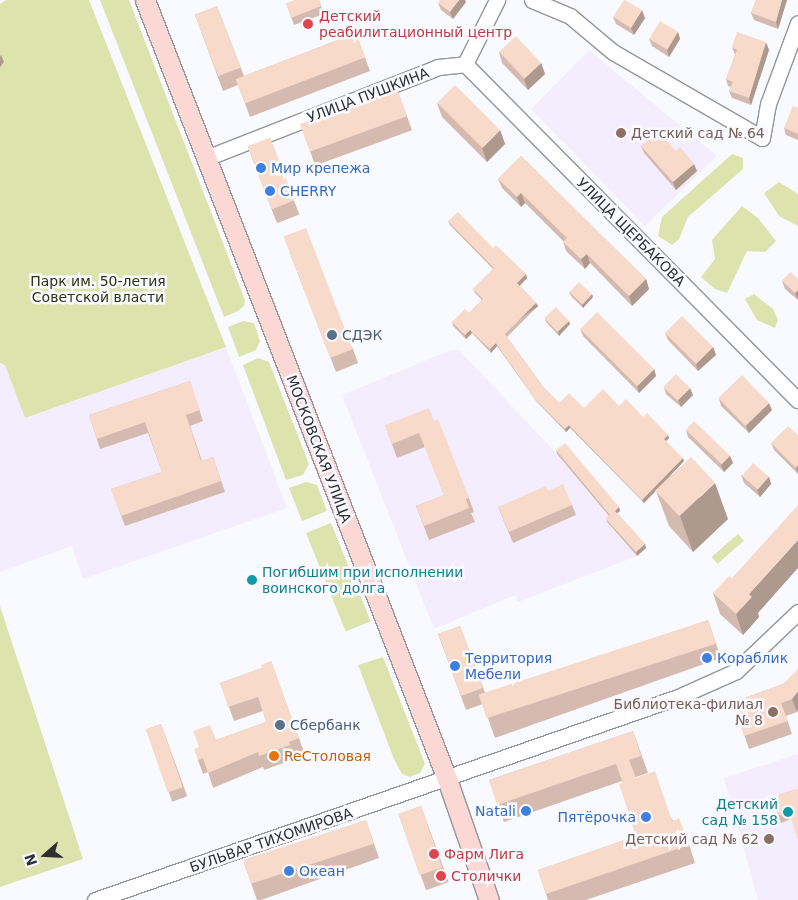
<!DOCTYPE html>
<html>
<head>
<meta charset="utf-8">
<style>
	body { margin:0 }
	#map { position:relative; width:798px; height:900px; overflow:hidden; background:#f9faff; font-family:"DejaVu Sans",sans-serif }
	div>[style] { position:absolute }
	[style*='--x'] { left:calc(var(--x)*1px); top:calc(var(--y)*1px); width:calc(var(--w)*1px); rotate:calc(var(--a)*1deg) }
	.education>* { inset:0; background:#f4edfe }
	.green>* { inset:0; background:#dde3ad; transform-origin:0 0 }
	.roads { filter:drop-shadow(1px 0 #94959a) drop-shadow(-1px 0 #94959a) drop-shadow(0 1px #94959a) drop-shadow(0 -1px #94959a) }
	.minor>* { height:15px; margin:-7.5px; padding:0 7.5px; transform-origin:7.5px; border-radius:7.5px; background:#fff }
	.major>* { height:19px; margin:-9.5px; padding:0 9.5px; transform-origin:9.5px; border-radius:9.5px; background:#fbd8d3 }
	.wall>* { inset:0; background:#d5bbaf; transform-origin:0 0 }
	.shaded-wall>* { inset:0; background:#ae998e; transform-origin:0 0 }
	.building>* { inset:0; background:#f8dacb; transform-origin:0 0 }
	.dots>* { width:14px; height:14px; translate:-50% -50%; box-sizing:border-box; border:2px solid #f9faff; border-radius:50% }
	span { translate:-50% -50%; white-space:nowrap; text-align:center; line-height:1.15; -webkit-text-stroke:5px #f9faff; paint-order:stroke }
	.health-label { font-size:14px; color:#be3a42 }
	.left { translate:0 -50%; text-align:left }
	.street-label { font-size:14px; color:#2f2f31 }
	.education-label { font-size:14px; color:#785e54 }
	.right { translate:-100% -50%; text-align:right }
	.shop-label { font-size:14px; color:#366cbe }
	.park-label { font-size:14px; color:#303211 }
	.service-label { font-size:14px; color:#4e5e75 }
	.culture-label { font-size:14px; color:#0d838f }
	.food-label { font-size:14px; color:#c56008 }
	.north { position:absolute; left:20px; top:830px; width:50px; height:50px; -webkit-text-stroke:4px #f9faff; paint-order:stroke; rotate:251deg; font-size:14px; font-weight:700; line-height:20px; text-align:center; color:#2f2f31 }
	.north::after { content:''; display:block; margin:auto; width:18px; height:22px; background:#2f2f31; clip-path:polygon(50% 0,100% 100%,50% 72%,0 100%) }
</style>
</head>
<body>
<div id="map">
	<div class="education">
		<i style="clip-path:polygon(589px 50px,717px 156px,645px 226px,531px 109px)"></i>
		<i style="clip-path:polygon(226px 347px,287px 508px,83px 579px,72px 546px,0 572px,0 363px,5px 365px,26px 418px)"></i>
		<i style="clip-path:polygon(451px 350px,459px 350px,557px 454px,611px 518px,607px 523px,637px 556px,518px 602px,515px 595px,434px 629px,342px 395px)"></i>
		<i style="clip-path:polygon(798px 754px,798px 900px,758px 900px,724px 778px)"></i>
	</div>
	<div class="green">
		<i style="clip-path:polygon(6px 0,89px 0,226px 347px,25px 418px,5px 365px,0 363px,0 4px)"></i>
		<i style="clip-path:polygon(100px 0,129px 0,245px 300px,244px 306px,238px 311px,224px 317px)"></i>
		<i style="clip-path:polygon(732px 154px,743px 158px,743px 169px,688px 217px,679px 239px,672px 245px,658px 236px,662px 217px)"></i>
		<i style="clip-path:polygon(779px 182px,798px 194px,798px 226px,779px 216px,764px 193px)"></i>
		<i style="clip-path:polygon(742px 206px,758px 218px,776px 241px,765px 252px,747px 251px,727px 293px,715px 289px,701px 277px,715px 259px,712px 240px)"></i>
		<i style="clip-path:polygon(754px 294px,773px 309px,778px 320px,775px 328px,757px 320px,745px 299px)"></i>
		<i style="clip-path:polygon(243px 321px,254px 323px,260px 341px,256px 350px,239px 357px,228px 327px)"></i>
		<i style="clip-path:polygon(258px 358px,269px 362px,309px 464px,303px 475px,286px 480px,243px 365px)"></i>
		<i style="clip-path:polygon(306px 482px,317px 485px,327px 511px,302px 521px,289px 488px)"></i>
		<i style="left:331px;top:523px;width:106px;height:27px;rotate:68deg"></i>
		<i style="left:738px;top:534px;width:9px;height:35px;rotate:49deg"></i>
		<i style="clip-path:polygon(0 606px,83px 859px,0 887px)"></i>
		<i style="clip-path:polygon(383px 657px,425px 764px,420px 773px,410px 777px,402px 774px,394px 759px,358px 665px)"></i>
	</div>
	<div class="roads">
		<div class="minor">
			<i style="--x:532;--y:0;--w:41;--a:22.8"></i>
			<i style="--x:570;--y:16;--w:56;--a:39.9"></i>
			<i style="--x:613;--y:52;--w:172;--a:30"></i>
			<i style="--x:762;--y:138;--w:35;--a:-80"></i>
			<i style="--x:768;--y:104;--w:86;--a:-69.7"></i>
			<i style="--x:465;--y:64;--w:473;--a:45.3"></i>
			<i style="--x:465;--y:64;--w:72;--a:-63.4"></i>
			<i style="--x:206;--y:158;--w:249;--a:-21.4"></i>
			<i style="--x:438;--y:67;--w:27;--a:-6"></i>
			<i style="--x:95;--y:900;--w:617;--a:-19.2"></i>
			<i style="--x:678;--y:697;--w:64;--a:-24.1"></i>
			<i style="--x:736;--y:671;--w:86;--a:-43.6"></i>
		</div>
		<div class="major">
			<i style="--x:145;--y:0;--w:835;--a:68.81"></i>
			<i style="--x:447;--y:779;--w:128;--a:70.9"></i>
		</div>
	</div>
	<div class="wall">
		<i style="clip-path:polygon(319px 0,324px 14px,294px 25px,286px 3px)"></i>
		<i style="clip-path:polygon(756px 0,787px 0,778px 29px,754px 20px,751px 13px)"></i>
		<i style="clip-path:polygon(466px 2px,453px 19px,441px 10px,438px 3px)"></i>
		<i style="clip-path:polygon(217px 6px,244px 76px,356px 33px,370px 71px,250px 117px,238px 85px,223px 91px,195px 15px)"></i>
		<i style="clip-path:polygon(613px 17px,645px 18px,634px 35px,616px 24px)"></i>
		<i style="clip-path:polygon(678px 32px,680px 39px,669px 57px,652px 46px,649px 39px)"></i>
		<i style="clip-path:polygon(732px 47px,769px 50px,751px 105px,732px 98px,729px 91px,731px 87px,728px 86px,726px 79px,735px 55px)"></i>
		<i style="clip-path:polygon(499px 52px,541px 63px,545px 74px,528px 90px,502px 63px)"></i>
		<i style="left:397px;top:89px;width:44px;height:103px;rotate:70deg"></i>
		<i style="clip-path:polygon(437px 103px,500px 130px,505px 144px,487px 162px,442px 117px)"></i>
		<i style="clip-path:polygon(798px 108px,798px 140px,786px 135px,784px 128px)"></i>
		<i style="left:270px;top:138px;width:82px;height:24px;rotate:69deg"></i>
		<i style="clip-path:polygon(641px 146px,676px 151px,697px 171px,676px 190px,644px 153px)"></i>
		<i style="clip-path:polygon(521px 156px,646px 279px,649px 289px,632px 306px,590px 263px,585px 269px,566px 251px,563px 241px,525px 203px,521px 207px,502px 188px,498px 179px)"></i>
		<i style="clip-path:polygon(448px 221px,493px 248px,526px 274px,527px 278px,520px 286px,536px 303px,538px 306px,507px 337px,544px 388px,559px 403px,584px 408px,619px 406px,643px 417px,668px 435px,669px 438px,666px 441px,684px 461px,670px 476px,728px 519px,693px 552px,669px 526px,656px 491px,644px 503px,570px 428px,566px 432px,536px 401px,497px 346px,491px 353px,472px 333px,466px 339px,453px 326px,452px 322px,469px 313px,482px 300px,475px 293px,473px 289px,493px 269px,450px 225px)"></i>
		<i style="clip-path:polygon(289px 251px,353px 349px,358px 363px,336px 372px)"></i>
		<i style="clip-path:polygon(791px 272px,798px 300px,785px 289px,782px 281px)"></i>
		<i style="clip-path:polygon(569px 292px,593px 297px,583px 308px,571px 296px)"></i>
		<i style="clip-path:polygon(545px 319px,570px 324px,559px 336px,546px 322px)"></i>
		<i style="clip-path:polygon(580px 329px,654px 369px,656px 376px,639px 393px,583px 336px)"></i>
		<i style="clip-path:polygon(665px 333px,713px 347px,716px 355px,698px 371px,668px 340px)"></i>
		<i style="clip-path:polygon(190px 381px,203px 421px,190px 426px,202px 461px,213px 457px,225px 492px,125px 526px,111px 489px,162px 472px,148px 433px,100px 449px,89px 415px)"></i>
		<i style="clip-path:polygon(664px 387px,693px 395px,681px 407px,666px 394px)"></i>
		<i style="clip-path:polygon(719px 399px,772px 410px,749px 433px,721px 406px)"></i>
		<i style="clip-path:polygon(434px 421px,469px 498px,474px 512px,471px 513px,475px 522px,429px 540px,416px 506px,444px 495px,425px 447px,397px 458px,385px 425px)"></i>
		<i style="clip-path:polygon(686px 430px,730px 456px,733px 463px,724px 472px,688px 437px)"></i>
		<i style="clip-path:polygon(798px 435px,798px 474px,774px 450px,771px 443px)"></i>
		<i style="clip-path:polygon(556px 450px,619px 507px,620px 511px,617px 513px,645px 544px,646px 548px,637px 556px,607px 522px,606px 519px,609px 516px,557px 454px)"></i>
		<i style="clip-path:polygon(741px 475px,769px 477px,771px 484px,760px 497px,744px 483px)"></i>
		<i style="clip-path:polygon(548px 491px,572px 505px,576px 515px,513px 543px,498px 507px)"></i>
		<i style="clip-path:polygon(713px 593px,758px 613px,759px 617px,743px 635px,720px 614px)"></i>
		<i style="clip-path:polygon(708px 620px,721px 658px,495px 738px,483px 704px,466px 710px,438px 634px,460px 626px,487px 698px)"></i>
		<i style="clip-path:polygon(271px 661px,304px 752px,294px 756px,295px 759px,264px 770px,263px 767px,213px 788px,208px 772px,203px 774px,198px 760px,199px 747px,216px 740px,266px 722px,263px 711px,234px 721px,220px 683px,262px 668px)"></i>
		<i style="clip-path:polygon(792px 676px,797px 712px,786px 716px,792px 734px,749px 749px,733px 702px,783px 684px)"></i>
		<i style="left:161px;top:724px;width:77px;height:16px;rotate:70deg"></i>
		<i style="clip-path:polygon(633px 731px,648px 773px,636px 777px,636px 778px,686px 835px,695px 863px,586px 900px,548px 900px,538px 870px,636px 836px,622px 781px,504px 822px,489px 780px)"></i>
		<i style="clip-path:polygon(797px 789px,791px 819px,781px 823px,772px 797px)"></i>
		<i style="left:421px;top:806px;width:81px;height:24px;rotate:70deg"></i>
		<i style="clip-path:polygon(366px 820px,379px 858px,261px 900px,257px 900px,244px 863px)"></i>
	</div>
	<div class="shaded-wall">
		<i style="clip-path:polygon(459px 0,465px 0,466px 2px,453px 19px,450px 12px)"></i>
		<i style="clip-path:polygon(782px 0,787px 0,778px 29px,776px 22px)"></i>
		<i style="clip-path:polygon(642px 10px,645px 18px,634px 35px,631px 28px)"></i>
		<i style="clip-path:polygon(678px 32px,680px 39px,669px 57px,667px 50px)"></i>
		<i style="clip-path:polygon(766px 42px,769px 50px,751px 105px,749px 98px)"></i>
		<i style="clip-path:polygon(1px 55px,4px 62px,0 67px,0 57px)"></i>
		<i style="clip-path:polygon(541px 63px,545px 74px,528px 90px,524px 79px)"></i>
		<i style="clip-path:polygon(500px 130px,505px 144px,487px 162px,482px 148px)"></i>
		<i style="clip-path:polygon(694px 164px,697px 171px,676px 190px,673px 182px)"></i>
		<i style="clip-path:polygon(521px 193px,525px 203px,521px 207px,517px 197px)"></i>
		<i style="clip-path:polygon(587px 254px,590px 263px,585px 269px,581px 259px)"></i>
		<i style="clip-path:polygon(526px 274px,527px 278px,518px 287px,517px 283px)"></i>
		<i style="clip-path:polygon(646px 279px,649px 289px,632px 306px,629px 296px)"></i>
		<i style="clip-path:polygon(798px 290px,798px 300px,795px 293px)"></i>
		<i style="clip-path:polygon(592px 294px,593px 297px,583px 308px,582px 304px)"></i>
		<i style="left:536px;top:303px;width:4px;height:44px;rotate:56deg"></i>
		<i style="clip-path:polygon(569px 321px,570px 324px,559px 336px,558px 332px)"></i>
		<i style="clip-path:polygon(470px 330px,472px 333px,466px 339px,465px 335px)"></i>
		<i style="clip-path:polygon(496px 343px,497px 346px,491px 353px,490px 349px)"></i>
		<i style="clip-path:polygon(713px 347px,716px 355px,698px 371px,696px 364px)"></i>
		<i style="clip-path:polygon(654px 369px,656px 376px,639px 393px,637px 386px)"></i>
		<i style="clip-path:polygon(690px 388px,693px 395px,681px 407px,678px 400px)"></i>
		<i style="clip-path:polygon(769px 403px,772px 410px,749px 433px,746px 426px)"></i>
		<i style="clip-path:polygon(569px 425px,570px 428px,566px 432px,565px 429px)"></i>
		<i style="clip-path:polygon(668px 435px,669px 438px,665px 442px,664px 439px)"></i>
		<i style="clip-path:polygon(730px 456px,733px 463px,724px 472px,721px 465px)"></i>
		<i style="clip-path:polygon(683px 458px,684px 461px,644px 503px,642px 500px)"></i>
		<i style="clip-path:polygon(798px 465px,798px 474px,796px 468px)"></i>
		<i style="clip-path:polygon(769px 477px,771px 484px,760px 497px,757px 490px)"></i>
		<i style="clip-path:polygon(715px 483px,728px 519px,693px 552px,680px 516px)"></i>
		<i style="clip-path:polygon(619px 507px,620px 511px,616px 514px,615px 511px)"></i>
		<i style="clip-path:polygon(798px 540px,798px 568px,758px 613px,759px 617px,743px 635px,736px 614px,749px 594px)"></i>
		<i style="clip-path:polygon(645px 544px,646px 548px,637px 556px,636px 552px)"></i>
		<i style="clip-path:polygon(798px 691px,798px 710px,797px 712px,792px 699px)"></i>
	</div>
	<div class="building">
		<i style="clip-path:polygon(295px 0,319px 0,321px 6px,291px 18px,286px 3px)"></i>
		<i style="clip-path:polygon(440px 0,459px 0,450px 12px,438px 3px)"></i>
		<i style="clip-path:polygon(624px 0,625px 0,642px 10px,631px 28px,613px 17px)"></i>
		<i style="clip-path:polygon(756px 0,782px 0,776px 22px,751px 13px)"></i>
		<i style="left:217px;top:6px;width:66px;height:24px;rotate:69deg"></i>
		<i style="left:660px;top:21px;width:21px;height:21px;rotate:31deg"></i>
		<i style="clip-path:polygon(737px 32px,766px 42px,749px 98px,729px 91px,733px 82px,726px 79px,737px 50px,732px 47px)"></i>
		<i style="left:356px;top:33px;width:26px;height:129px;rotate:69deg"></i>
		<i style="left:516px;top:36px;width:37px;height:23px;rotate:47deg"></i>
		<i style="left:455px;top:85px;width:64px;height:25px;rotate:45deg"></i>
		<i style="left:397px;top:89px;width:29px;height:103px;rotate:70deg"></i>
		<i style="clip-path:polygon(793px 106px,798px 108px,798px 134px,784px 128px)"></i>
		<i style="clip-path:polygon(658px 131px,676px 151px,680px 147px,694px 164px,673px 182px,641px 146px)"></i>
		<i style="left:270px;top:138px;width:67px;height:24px;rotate:69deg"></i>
		<i style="clip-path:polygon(521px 156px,646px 279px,629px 296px,587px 254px,581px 259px,563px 242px,567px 238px,521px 193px,517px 197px,498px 179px)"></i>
		<i style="clip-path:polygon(458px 212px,493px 248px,496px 245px,526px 274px,517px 283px,536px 303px,505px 334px,544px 388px,559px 403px,569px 393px,584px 408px,603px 389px,619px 406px,626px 399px,643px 417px,647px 413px,668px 435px,664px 439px,683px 458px,642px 500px,569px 425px,565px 429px,534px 398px,496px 343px,490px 349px,470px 330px,465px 335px,452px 322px,465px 309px,469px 313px,483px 299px,473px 289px,494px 268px,448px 221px)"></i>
		<i style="left:306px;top:228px;width:130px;height:24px;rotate:69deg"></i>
		<i style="clip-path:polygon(791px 272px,798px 279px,798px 290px,795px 293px,782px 281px)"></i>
		<i style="left:579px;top:282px;width:18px;height:14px;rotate:43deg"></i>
		<i style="left:556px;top:307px;width:19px;height:16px;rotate:47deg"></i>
		<i style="left:597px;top:312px;width:81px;height:24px;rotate:45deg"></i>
		<i style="left:682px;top:316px;width:44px;height:24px;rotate:45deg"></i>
		<i style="left:676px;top:374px;width:20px;height:18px;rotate:45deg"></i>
		<i style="left:742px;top:375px;width:39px;height:33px;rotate:46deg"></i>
		<i style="clip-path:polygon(190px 381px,200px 410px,186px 415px,201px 461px,213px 457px,221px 481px,121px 516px,111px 489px,162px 472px,145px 422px,97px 439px,89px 415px)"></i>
		<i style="clip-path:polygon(429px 408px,434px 421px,438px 419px,469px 498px,466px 499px,469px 508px,424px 526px,416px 506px,444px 495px,419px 433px,392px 444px,385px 425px)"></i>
		<i style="left:694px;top:421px;width:50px;height:12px;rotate:44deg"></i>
		<i style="clip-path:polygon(788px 426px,798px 435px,798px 465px,796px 468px,771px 443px)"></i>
		<i style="clip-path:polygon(565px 443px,619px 507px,615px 511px,645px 544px,636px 552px,606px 519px,610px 515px,556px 450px)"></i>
		<i style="left:691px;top:457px;width:35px;height:49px;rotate:47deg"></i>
		<i style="left:753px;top:463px;width:21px;height:17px;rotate:41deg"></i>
		<i style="clip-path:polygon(563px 484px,572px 505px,509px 532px,498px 507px,546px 486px,548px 491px)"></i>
		<i style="clip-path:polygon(798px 505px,798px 540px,749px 594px,752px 597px,736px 614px,713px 593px,729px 576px,732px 578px)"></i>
		<i style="left:708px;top:620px;width:25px;height:241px;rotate:72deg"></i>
		<i style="left:460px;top:626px;width:66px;height:23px;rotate:70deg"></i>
		<i style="clip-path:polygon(271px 661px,299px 738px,289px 742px,290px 745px,259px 756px,258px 752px,208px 773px,203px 758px,198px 760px,194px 749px,199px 747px,193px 731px,210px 725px,216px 740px,266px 722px,258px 697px,228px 707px,220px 683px,262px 668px,261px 665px)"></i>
		<i style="clip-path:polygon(798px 669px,798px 691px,792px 699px,781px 703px,788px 721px,744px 736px,733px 702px,783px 684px)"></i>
		<i style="left:161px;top:724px;width:67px;height:16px;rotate:71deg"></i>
		<i style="clip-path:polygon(633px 731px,641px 756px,629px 760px,636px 778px,655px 771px,672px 821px,679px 818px,689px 845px,546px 894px,538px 870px,636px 836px,619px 784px,623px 783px,616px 764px,497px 805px,489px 780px)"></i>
		<i style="clip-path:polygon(797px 789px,798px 791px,798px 840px,789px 812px,779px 815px,772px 797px)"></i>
		<i style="left:421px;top:806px;width:65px;height:24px;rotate:71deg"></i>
		<i style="left:366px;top:820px;width:25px;height:129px;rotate:72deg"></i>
	</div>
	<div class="dots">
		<i style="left:308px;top:24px;background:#e0444e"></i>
		<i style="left:621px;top:133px;background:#8d6e63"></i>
		<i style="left:261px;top:168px;background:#3f7fe0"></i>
		<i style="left:270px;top:191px;background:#3f7fe0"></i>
		<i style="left:332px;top:335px;background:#5c6f8a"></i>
		<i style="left:252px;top:580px;background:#0f9aa8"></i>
		<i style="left:707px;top:658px;background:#3f7fe0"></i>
		<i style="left:455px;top:666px;background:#3f7fe0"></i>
		<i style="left:773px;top:712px;background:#8d6e63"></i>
		<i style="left:280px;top:725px;background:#5c6f8a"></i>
		<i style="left:274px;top:756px;background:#e8710a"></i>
		<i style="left:526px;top:811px;background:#3f7fe0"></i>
		<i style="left:788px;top:812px;background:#0f9aa8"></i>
		<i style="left:646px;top:817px;background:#3f7fe0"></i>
		<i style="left:769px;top:839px;background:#8d6e63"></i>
		<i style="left:434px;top:854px;background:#e0444e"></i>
		<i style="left:289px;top:871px;background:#3f7fe0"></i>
		<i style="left:441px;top:876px;background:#e0444e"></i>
	</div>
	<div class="health-label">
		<span class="left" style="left:319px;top:24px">Детский<br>реабилитационный центр</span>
		<span class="left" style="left:444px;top:854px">Фарм Лига</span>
		<span class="left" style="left:451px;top:876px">Столички</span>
	</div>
	<div class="street-label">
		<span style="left:368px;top:95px;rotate:-21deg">УЛИЦА ПУШКИНА</span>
		<span style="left:631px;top:232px;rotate:45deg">УЛИЦА ЩЕРБАКОВА</span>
		<span style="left:319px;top:449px;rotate:69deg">МОСКОВСКАЯ УЛИЦА</span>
		<span style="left:271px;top:840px;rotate:-19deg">БУЛЬВАР ТИХОМИРОВА</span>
	</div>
	<div class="education-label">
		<span class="left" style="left:631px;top:133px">Детский сад № 64</span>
		<span class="right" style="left:763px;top:712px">Библиотека-филиал<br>№ 8</span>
		<span class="right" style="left:759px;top:839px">Детский сад № 62</span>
	</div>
	<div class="shop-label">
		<span class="left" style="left:271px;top:168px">Мир крепежа</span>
		<span class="left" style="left:280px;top:191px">CHERRY</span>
		<span class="left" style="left:465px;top:666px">Территория<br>Мебели</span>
		<span class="left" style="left:717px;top:658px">Кораблик</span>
		<span class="right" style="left:516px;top:811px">Natali</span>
		<span class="right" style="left:636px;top:817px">Пятёрочка</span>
		<span class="left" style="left:299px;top:871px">Океан</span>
	</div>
	<div class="park-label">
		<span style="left:98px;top:289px">Парк им. 50-летия<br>Советской власти</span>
	</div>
	<div class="service-label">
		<span class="left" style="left:342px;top:335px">СДЭК</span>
		<span class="left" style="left:290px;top:725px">Сбербанк</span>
	</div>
	<div class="culture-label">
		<span class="left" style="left:262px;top:580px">Погибшим при исполнении<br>воинского долга</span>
		<span class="right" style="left:778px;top:812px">Детский<br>сад № 158</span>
	</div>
	<div class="food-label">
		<span class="left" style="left:284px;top:756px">ReСтоловая</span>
	</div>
	<div class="north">N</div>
</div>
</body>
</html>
